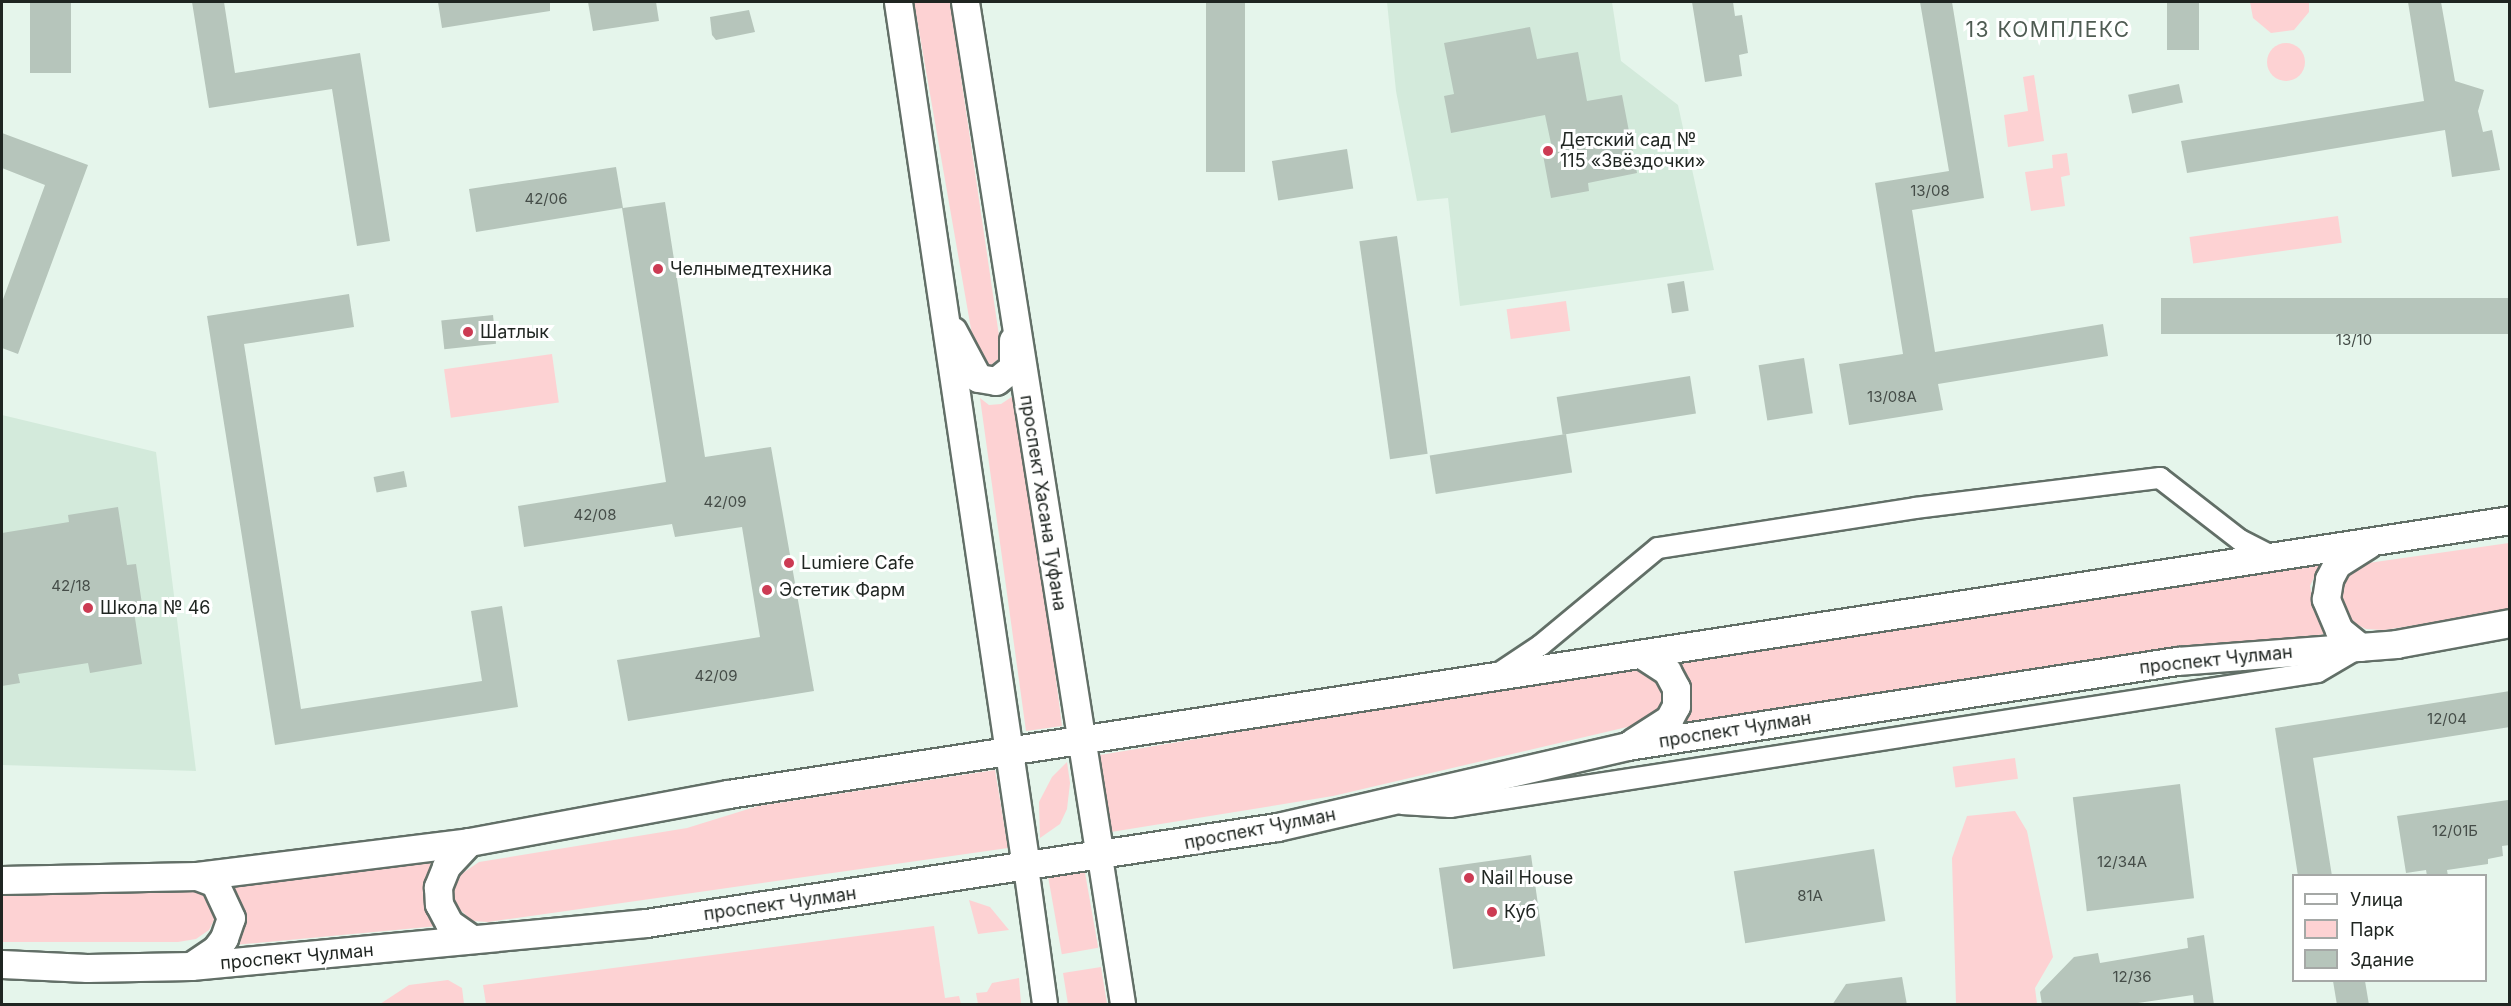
<!DOCTYPE html>
<html>
<head>
<meta charset="utf-8">
<style>
	body { margin:0 }
	#map { position:relative; width:2511px; height:1006px; overflow:hidden; background:#e5f5eb; font-family:Inter,sans-serif }
	div>[style] { position:absolute }
	[style*='--x'] { left:calc(var(--x)*1px); top:calc(var(--y)*1px); width:calc(var(--w)*1px); rotate:calc(var(--a)*1deg) }
	.built>* { inset:0; background:#d3eadb }
	.green>* { inset:0; background:#fdd2d3; transform-origin:0 0 }
	.round { border-radius:50% }
	.building>* { inset:0; background:#b6c5bb; transform-origin:0 0 }
	.roads { filter:drop-shadow(2px 0 #626f67) drop-shadow(-2px 0 #626f67) drop-shadow(0 2px #626f67) drop-shadow(0 -2px #626f67) }
	.minor>* { height:20px; margin:-10px; padding:0 10px; transform-origin:10px; border-radius:10px; background:#fff }
	.tertiary>* { height:24px; margin:-12px; padding:0 12px; transform-origin:12px; border-radius:12px; background:#fff }
	.secondary>* { height:27px; margin:-13.5px; padding:0 13.5px; transform-origin:13.5px; border-radius:13.5px; background:#fff }
	.dots>* { width:16px; height:16px; translate:-50% -50%; box-sizing:border-box; border:3px solid #fff; border-radius:50% }
	span { translate:-50% -50%; white-space:nowrap; text-align:center; line-height:1.15; -webkit-text-stroke:6px #fff; paint-order:stroke }
	.number-label { font-size:15px; color:#454d48 }
	.number-label span { -webkit-text-stroke-width:0 }
	.poi-label { font-size:18px; color:#1f2521 }
	.left { translate:0 -50%; text-align:left }
	.street-label { font-size:18px; color:#1f2521 }
	.quarter-label { font-size:21px; color:#4f5c53; letter-spacing:1.5px }
	.frame { position:absolute; inset:0; border:3px solid #1f2521; pointer-events:none }
	.legend { position:absolute; left:2292px; top:874px; width:195px; height:108px; box-sizing:border-box; background:#fff; border:2px solid #a5a8a6; margin:0; padding:8px 10px; list-style:none; font-size:18px; color:#1f2521 }
	.legend li { display:flex; align-items:center; gap:12px; height:30px }
	.legend b { width:30px; border:2px solid #a5a8a6 }
</style>
</head>
<body>
<div id="map">
	<div class="built">
		<i style="clip-path:polygon(1387px 2px,1612px 2px,1621px 61px,1678px 105px,1714px 270px,1460px 306px,1448px 198px,1417px 201px,1396px 91px)"></i>
		<i style="clip-path:polygon(2px 415px,156px 452px,196px 771px,2px 765px)"></i>
	</div>
	<div class="green">
		<i style="clip-path:polygon(914px 2px,950px 2px,1002px 356px,991px 365px,984px 365px,975px 352px)"></i>
		<i style="clip-path:polygon(2250px 2px,2309px 2px,2309px 12px,2294px 30px,2271px 33px,2253px 18px)"></i>
		<i class="round" style="left:2267px;top:43px;width:38px;height:38px"></i>
		<i style="clip-path:polygon(2034px 75px,2044px 141px,2008px 147px,2004px 115px,2028px 111px,2023px 77px)"></i>
		<i style="clip-path:polygon(2067px 153px,2070px 175px,2061px 177px,2065px 206px,2031px 211px,2025px 172px,2053px 168px,2052px 155px)"></i>
		<i style="left:2338px;top:216px;width:27px;height:150px;rotate:82deg"></i>
		<i style="left:1566px;top:301px;width:30px;height:60px;rotate:82deg"></i>
		<i style="left:552px;top:354px;width:49px;height:109px;rotate:82deg"></i>
		<i style="clip-path:polygon(1019px 392px,1062px 726px,1026px 731px,980px 398px,989px 405px,1001px 404px)"></i>
		<i style="clip-path:polygon(2509px 543px,2509px 611px,2384px 630px,2366px 629px,2352px 622px,2343px 610px,2340px 591px,2346px 578px,2368px 563px)"></i>
		<i style="clip-path:polygon(2323px 559px,2310px 586px,2318px 620px,2327px 634px,2082px 661px,1683px 726px,1692px 697px,1686px 674px,1675px 662px)"></i>
		<i style="clip-path:polygon(1629px 667px,1645px 669px,1657px 677px,1664px 690px,1662px 705px,1654px 717px,1640px 724px,1333px 796px,1111px 832px,1100px 755px)"></i>
		<i style="left:2015px;top:758px;width:21px;height:63px;rotate:82deg"></i>
		<i style="clip-path:polygon(1067px 762px,1070px 783px,1067px 809px,1060px 824px,1040px 838px,1039px 802px,1052px 777px)"></i>
		<i style="clip-path:polygon(995px 770px,1008px 848px,488px 922px,472px 921px,454px 904px,451px 891px,457px 877px,479px 862px,687px 828px,758px 806px)"></i>
		<i style="clip-path:polygon(2015px 811px,2027px 831px,2053px 957px,2035px 988px,2037px 1004px,1956px 1004px,1952px 858px,1967px 816px)"></i>
		<i style="clip-path:polygon(435px 859px,424px 891px,438px 926px,234px 945px,244px 914px,232px 884px)"></i>
		<i style="left:1084px;top:867px;width:82px;height:37px;rotate:80deg"></i>
		<i style="clip-path:polygon(2px 888px,192px 889px,206px 894px,213px 904px,215px 918px,209px 930px,196px 939px,178px 942px,2px 942px)"></i>
		<i style="clip-path:polygon(969px 900px,990px 907px,1009px 930px,978px 934px)"></i>
		<i style="clip-path:polygon(934px 926px,945px 998px,959px 996px,961px 1004px,486px 1004px,483px 985px)"></i>
		<i style="clip-path:polygon(1101px 967px,1107px 1004px,1068px 1004px,1063px 973px)"></i>
		<i style="clip-path:polygon(1019px 978px,1021px 1004px,978px 1004px,976px 993px,987px 992px,992px 983px)"></i>
		<i style="clip-path:polygon(448px 980px,462px 988px,464px 1004px,380px 1004px,409px 985px)"></i>
	</div>
	<div class="building">
		<i style="left:30px;top:2px;width:41px;height:71px"></i>
		<i style="clip-path:polygon(192px 2px,224px 2px,235px 73px,360px 53px,390px 241px,357px 246px,332px 89px,209px 108px)"></i>
		<i style="clip-path:polygon(438px 2px,550px 2px,550px 11px,442px 28px)"></i>
		<i style="clip-path:polygon(588px 2px,656px 2px,659px 21px,593px 31px)"></i>
		<i style="left:1206px;top:2px;width:39px;height:170px"></i>
		<i style="clip-path:polygon(1692px 2px,1733px 2px,1735px 16px,1742px 15px,1748px 53px,1739px 55px,1742px 76px,1705px 82px)"></i>
		<i style="clip-path:polygon(1920px 2px,1952px 2px,1984px 198px,1912px 210px,1935px 352px,2103px 324px,2108px 356px,1938px 384px,1943px 410px,1849px 425px,1839px 364px,1903px 354px,1875px 183px,1949px 171px)"></i>
		<i style="left:2167px;top:2px;width:32px;height:48px"></i>
		<i style="clip-path:polygon(2408px 2px,2441px 2px,2455px 81px,2484px 90px,2478px 111px,2483px 132px,2492px 130px,2500px 170px,2452px 177px,2445px 130px,2187px 173px,2181px 141px,2424px 101px)"></i>
		<i style="clip-path:polygon(749px 10px,755px 32px,716px 40px,712px 35px,710px 17px)"></i>
		<i style="clip-path:polygon(1530px 27px,1537px 59px,1578px 52px,1587px 101px,1622px 95px,1637px 173px,1588px 183px,1589px 191px,1551px 198px,1543px 155px,1553px 153px,1545px 115px,1451px 133px,1444px 96px,1454px 94px,1444px 43px)"></i>
		<i style="left:2179px;top:84px;width:19px;height:52px;rotate:78deg"></i>
		<i style="clip-path:polygon(2px 133px,88px 165px,18px 354px,2px 348px,2px 302px,45px 185px,2px 168px)"></i>
		<i style="left:1347px;top:149px;width:40px;height:76px;rotate:81deg"></i>
		<i style="clip-path:polygon(616px 167px,623px 208px,665px 202px,705px 457px,771px 447px,814px 691px,628px 721px,617px 660px,760px 637px,742px 527px,675px 537px,672px 524px,524px 547px,518px 506px,666px 482px,622px 208px,476px 232px,469px 189px)"></i>
		<i style="left:1397px;top:236px;width:220px;height:38px;rotate:82deg"></i>
		<i style="left:1684px;top:281px;width:30px;height:17px;rotate:81deg"></i>
		<i style="clip-path:polygon(349px 294px,354px 327px,244px 344px,301px 709px,482px 681px,471px 611px,502px 606px,518px 707px,275px 745px,207px 316px)"></i>
		<i style="left:2510px;top:298px;width:36px;height:349px;rotate:90deg"></i>
		<i style="left:493px;top:315px;width:29px;height:52px;rotate:84deg"></i>
		<i style="left:1804px;top:358px;width:56px;height:46px;rotate:81deg"></i>
		<i style="left:1690px;top:376px;width:38px;height:135px;rotate:81deg"></i>
		<i style="left:1566px;top:434px;width:39px;height:138px;rotate:81deg"></i>
		<i style="left:404px;top:471px;width:16px;height:31px;rotate:79deg"></i>
		<i style="clip-path:polygon(118px 507px,127px 565px,136px 564px,142px 604px,133px 605px,142px 664px,90px 673px,88px 663px,18px 674px,20px 683px,2px 686px,2px 533px,69px 522px,68px 515px)"></i>
		<i style="clip-path:polygon(2510px 691px,2510px 727px,2313px 758px,2332px 876px,2298px 876px,2275px 728px)"></i>
		<i style="left:2180px;top:784px;width:115px;height:108px;rotate:83deg"></i>
		<i style="clip-path:polygon(2508px 800px,2510px 845px,2502px 846px,2503px 856px,2488px 859px,2488px 864px,2447px 870px,2448px 876px,2427px 876px,2426px 870px,2406px 873px,2397px 816px)"></i>
		<i style="left:1874px;top:849px;width:73px;height:142px;rotate:81deg"></i>
		<i style="left:1531px;top:855px;width:102px;height:93px;rotate:82deg"></i>
		<i style="clip-path:polygon(2204px 935px,2214px 1005px,2194px 1005px,2193px 995px,2124px 1005px,2042px 1005px,2040px 992px,2074px 957px,2098px 953px,2100px 963px,2188px 948px,2187px 938px)"></i>
		<i style="clip-path:polygon(1902px 977px,1907px 1005px,1832px 1005px,1846px 984px)"></i>
		<i style="clip-path:polygon(2333px 981px,2365px 981px,2369px 1005px,2337px 1005px)"></i>
	</div>
	<div class="roads">
		<div class="minor">
			<i style="--x:1499;--y:673;--w:50;--a:-33.7"></i>
			<i style="--x:1541;--y:645;--w:152;--a:-39.7"></i>
			<i style="--x:1658;--y:548;--w:260;--a:-8.8"></i>
			<i style="--x:1915;--y:508;--w:247;--a:-7"></i>
			<i style="--x:2160;--y:478;--w:101;--a:37.8"></i>
			<i style="--x:2240;--y:540;--w:33;--a:27"></i>
			<i style="--x:1402;--y:804;--w:48;--a:3.6"></i>
			<i style="--x:1450;--y:807;--w:878;--a:-8.84"></i>
			<i style="--x:2318;--y:672;--w:43;--a:-30.7"></i>
		</div>
		<div class="tertiary">
			<i style="--x:1100;--y:857;--w:149;--a:81.1"></i>
			<i style="--x:1026;--y:867;--w:138;--a:82.1"></i>
		</div>
		<div class="secondary">
			<i style="--x:898;--y:2;--w:874;--a:81.58"></i>
			<i style="--x:965;--y:2;--w:866;--a:81.03"></i>
			<i style="--x:953;--y:331;--w:53;--a:62"></i>
			<i style="--x:978;--y:378;--w:18;--a:9"></i>
			<i style="--x:996;--y:381;--w:22;--a:-39"></i>
			<i style="--x:1013;--y:367;--w:27;--a:-90"></i>
			<i style="--x:2360;--y:647;--w:27;--a:-141"></i>
			<i style="--x:2339;--y:630;--w:34;--a:-113"></i>
			<i style="--x:2326;--y:599;--w:20;--a:-81"></i>
			<i style="--x:2329;--y:579;--w:17;--a:-62"></i>
			<i style="--x:2337;--y:564;--w:36;--a:-32"></i>
			<i style="--x:1633;--y:742;--w:43;--a:-32.6"></i>
			<i style="--x:1669;--y:719;--w:15;--a:-62"></i>
			<i style="--x:1676;--y:706;--w:18;--a:-90"></i>
			<i style="--x:1676;--y:688;--w:19;--a:-118"></i>
			<i style="--x:1667;--y:671;--w:27;--a:-147"></i>
			<i style="--x:469;--y:842;--w:34;--a:133"></i>
			<i style="--x:446;--y:867;--w:22;--a:112"></i>
			<i style="--x:438;--y:887;--w:17;--a:87"></i>
			<i style="--x:439;--y:904;--w:21;--a:62"></i>
			<i style="--x:449;--y:923;--w:28;--a:35"></i>
			<i style="--x:2;--y:880;--w:195;--a:-1.2"></i>
			<i style="--x:197;--y:876;--w:274;--a:-7.1"></i>
			<i style="--x:469;--y:842;--w:263;--a:-10.5"></i>
			<i style="--x:728;--y:794;--w:1803;--a:-8.74"></i>
			<i style="--x:2;--y:964;--w:85;--a:2.7"></i>
			<i style="--x:87;--y:968;--w:104;--a:-1.1"></i>
			<i style="--x:191;--y:966;--w:457;--a:-5.4"></i>
			<i style="--x:646;--y:923;--w:638;--a:-8.65"></i>
			<i style="--x:1277;--y:827;--w:359;--a:-13"></i>
			<i style="--x:1627;--y:746;--w:557;--a:-8.79"></i>
			<i style="--x:2177;--y:661;--w:220;--a:-4.4"></i>
			<i style="--x:2396;--y:644;--w:116;--a:-10.4"></i>
			<i style="--x:191;--y:966;--w:29;--a:-34"></i>
			<i style="--x:215;--y:950;--w:15;--a:-53"></i>
			<i style="--x:224;--y:938;--w:21;--a:-71"></i>
			<i style="--x:231;--y:918;--w:38;--a:-115"></i>
			<i style="--x:215;--y:883;--w:19;--a:-159"></i>
		</div>
	</div>
	<div class="dots">
		<i style="left:1548px;top:151px;background:#cc3b53"></i>
		<i style="left:658px;top:269px;background:#cc3b53"></i>
		<i style="left:468px;top:332px;background:#cc3b53"></i>
		<i style="left:789px;top:563px;background:#cc3b53"></i>
		<i style="left:767px;top:590px;background:#cc3b53"></i>
		<i style="left:88px;top:608px;background:#cc3b53"></i>
		<i style="left:1469px;top:878px;background:#cc3b53"></i>
		<i style="left:1492px;top:912px;background:#cc3b53"></i>
	</div>
	<div class="number-label">
		<span style="left:1930px;top:191px">13/08</span>
		<span style="left:546px;top:199px">42/06</span>
		<span style="left:2354px;top:340px">13/10</span>
		<span style="left:1892px;top:397px">13/08А</span>
		<span style="left:725px;top:502px">42/09</span>
		<span style="left:595px;top:515px">42/08</span>
		<span style="left:71px;top:586px">42/18</span>
		<span style="left:716px;top:676px">42/09</span>
		<span style="left:2447px;top:719px">12/04</span>
		<span style="left:2455px;top:831px">12/01Б</span>
		<span style="left:2122px;top:862px">12/34А</span>
		<span style="left:1810px;top:896px">81А</span>
		<span style="left:2132px;top:977px">12/36</span>
	</div>
	<div class="poi-label">
		<span class="left" style="left:1560px;top:151px">Детский сад №<br>115 «Звёздочки»</span>
		<span class="left" style="left:670px;top:269px">Челнымедтехника</span>
		<span class="left" style="left:480px;top:332px">Шатлык</span>
		<span class="left" style="left:801px;top:563px">Lumiere Cafe</span>
		<span class="left" style="left:779px;top:590px">Эстетик Фарм</span>
		<span class="left" style="left:100px;top:608px">Школа № 46</span>
		<span class="left" style="left:1481px;top:878px">Nail House</span>
		<span class="left" style="left:1504px;top:912px">Куб</span>
	</div>
	<div class="street-label">
		<span style="left:1043px;top:503px;rotate:81deg">проспект Хасана Туфана</span>
		<span style="left:2216px;top:660px;rotate:-6deg">проспект Чулман</span>
		<span style="left:1735px;top:730px;rotate:-9deg">проспект Чулман</span>
		<span style="left:1260px;top:829px;rotate:-11deg">проспект Чулман</span>
		<span style="left:780px;top:904px;rotate:-8deg">проспект Чулман</span>
		<span style="left:297px;top:957px;rotate:-5deg">проспект Чулман</span>
	</div>
	<div class="quarter-label">
		<span style="left:2048px;top:30px">13 КОМПЛЕКС</span>
	</div>
	<div class="frame"></div>
	<ul class="legend">
	<li><b style="height:8px;background:#fff"></b>Улица</li>
	<li><b style="height:16px;background:#fdd2d3"></b>Парк</li>
	<li><b style="height:16px;background:#b6c5bb"></b>Здание</li>
	</ul>
</div>
</body>
</html>
